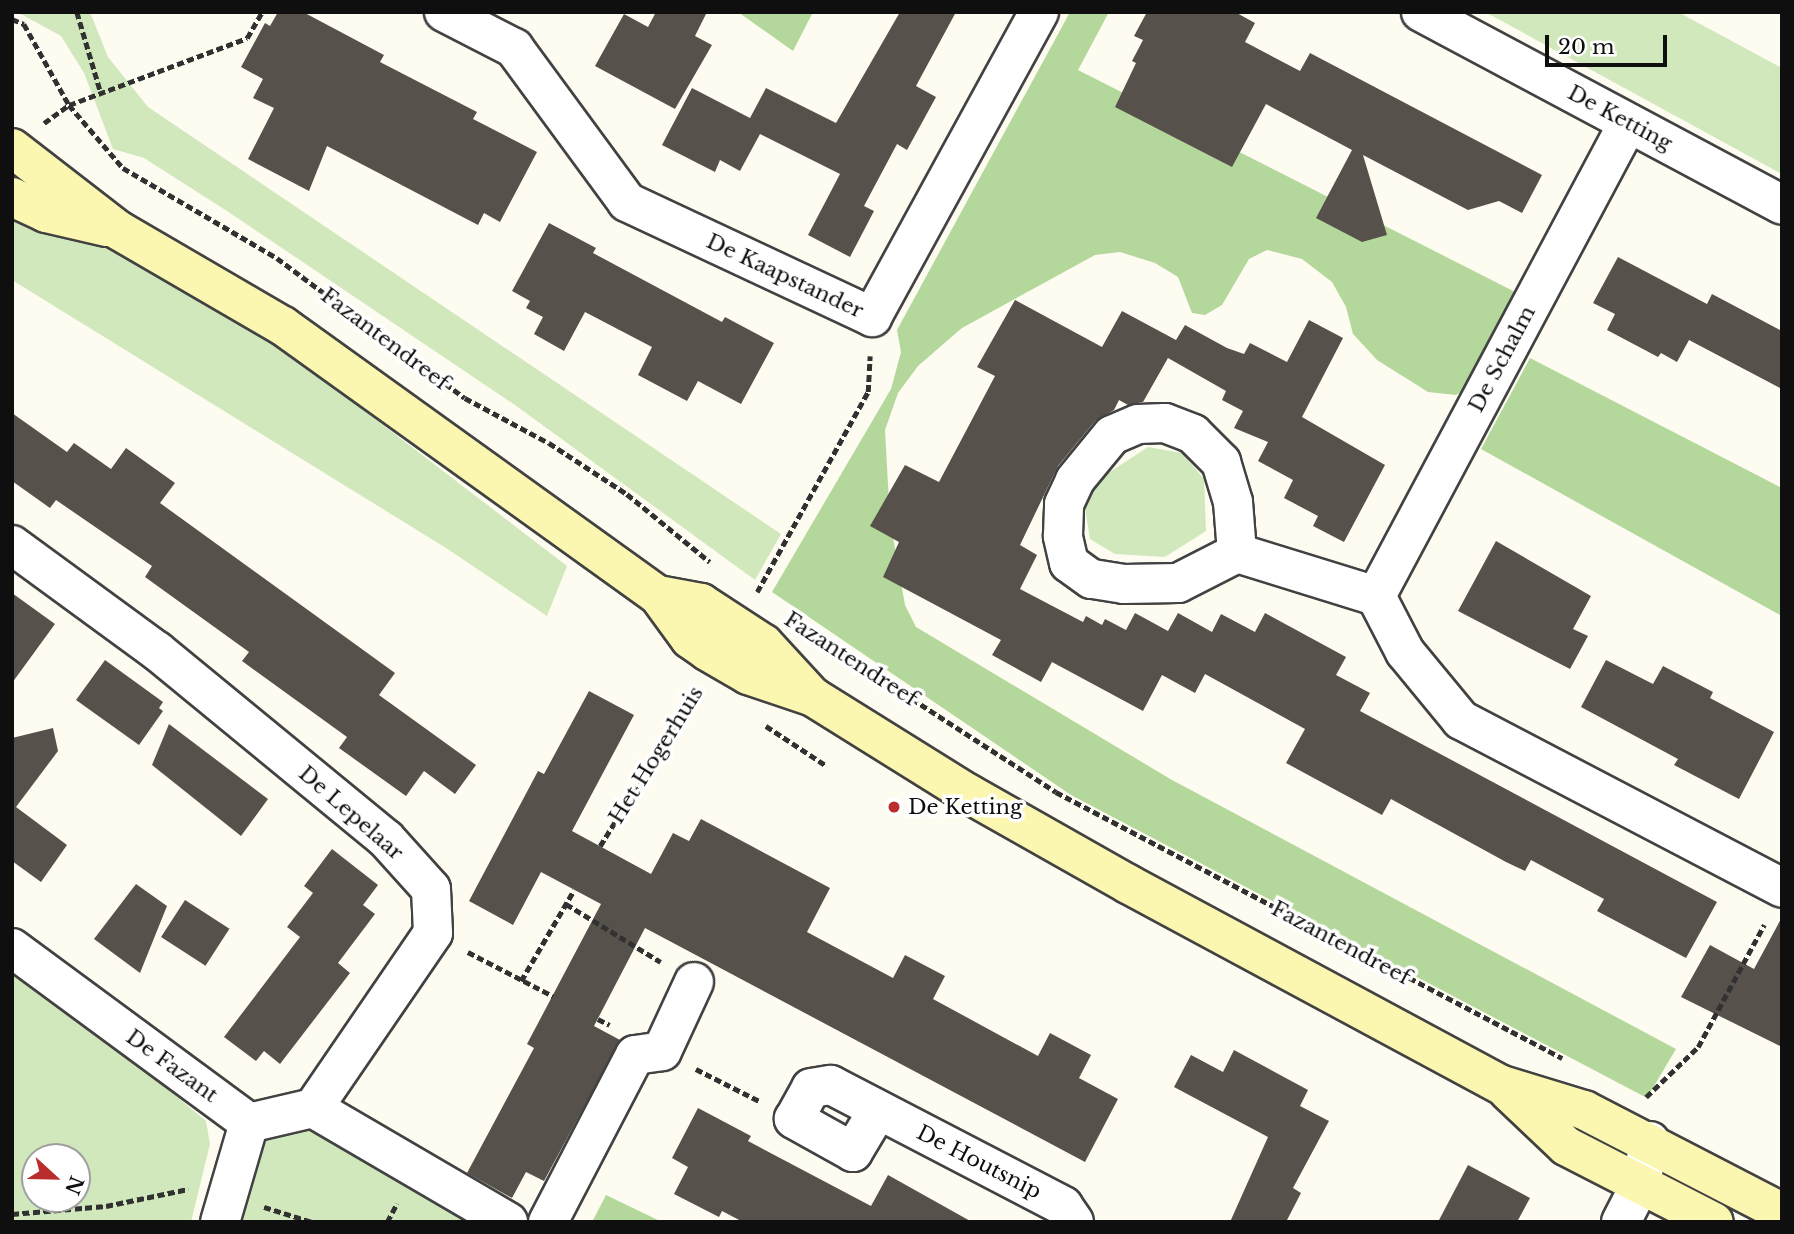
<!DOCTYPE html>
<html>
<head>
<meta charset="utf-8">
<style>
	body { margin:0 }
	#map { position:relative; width:1794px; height:1234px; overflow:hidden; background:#fefcf1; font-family:"Libre Baskerville",serif }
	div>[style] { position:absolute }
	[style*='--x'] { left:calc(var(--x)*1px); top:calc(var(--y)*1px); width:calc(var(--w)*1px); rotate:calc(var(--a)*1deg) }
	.green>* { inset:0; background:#d1e8bc }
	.forest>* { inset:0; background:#b4d89c }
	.building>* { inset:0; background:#57514c; transform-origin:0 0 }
	.path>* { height:4.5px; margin-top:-2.25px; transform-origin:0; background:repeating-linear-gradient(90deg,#313131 0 7px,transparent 0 10.5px) }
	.roads { filter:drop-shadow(2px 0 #424242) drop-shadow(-2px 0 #424242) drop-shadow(0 2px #424242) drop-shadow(0 -2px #424242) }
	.street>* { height:38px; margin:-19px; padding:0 19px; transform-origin:19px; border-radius:19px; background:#fff }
	.secondary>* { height:38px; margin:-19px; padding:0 19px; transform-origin:19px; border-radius:19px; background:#fbf6b0 }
	.dots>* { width:19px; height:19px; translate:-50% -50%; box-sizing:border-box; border:4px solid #fff; border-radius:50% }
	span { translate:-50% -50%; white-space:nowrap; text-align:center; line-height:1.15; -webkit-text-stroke:7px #fff; paint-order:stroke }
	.street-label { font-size:21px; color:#0f0f0f }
	.poi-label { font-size:21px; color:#0f0f0f }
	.left { translate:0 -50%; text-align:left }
	.frame { position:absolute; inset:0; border:14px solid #0f0f0f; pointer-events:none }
	.north { position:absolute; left:21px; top:1143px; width:70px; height:70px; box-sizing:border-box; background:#fff; border:2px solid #9f9f9f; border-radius:50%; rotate:112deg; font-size:19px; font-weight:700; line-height:28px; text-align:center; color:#0f0f0f }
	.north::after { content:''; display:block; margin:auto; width:24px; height:32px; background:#b92d2d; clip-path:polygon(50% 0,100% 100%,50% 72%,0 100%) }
	.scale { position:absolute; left:1545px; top:35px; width:122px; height:32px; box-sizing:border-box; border:4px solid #0f0f0f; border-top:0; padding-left:9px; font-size:21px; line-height:24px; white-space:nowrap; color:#0f0f0f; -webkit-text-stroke:5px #fff; paint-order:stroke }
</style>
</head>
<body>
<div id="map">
	<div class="green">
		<i style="clip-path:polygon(17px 12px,90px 12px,108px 57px,148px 107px,781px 534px,755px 580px,515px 405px,227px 211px,144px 158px,113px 149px,84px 73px,61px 36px)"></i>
		<i style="clip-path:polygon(1485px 12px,1678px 12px,1782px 68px,1782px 174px)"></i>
		<i style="clip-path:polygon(12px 207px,152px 265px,221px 305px,353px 402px,567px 566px,547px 616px,446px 548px,12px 280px)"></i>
		<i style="clip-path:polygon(1148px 447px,1182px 453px,1204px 479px,1206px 531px,1165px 557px,1115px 554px,1090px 539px,1084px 503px,1096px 481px)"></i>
		<i style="clip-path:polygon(evenodd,12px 970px,99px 1032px,206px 1121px,210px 1144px,191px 1222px,12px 1222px,12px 970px,35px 1157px,77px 1157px,77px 1199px,35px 1199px,35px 1157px)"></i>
		<i style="clip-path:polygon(310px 1112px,331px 1141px,471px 1222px,240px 1222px,260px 1138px)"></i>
	</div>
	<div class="forest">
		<i style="clip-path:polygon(738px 12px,813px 12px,793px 51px)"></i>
		<i style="clip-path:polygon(1070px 12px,1109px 12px,1078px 70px,1527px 298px,1483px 379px,1456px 395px,1428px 392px,1377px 360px,1353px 334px,1346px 307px,1332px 282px,1302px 259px,1267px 250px,1249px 259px,1222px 305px,1205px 315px,1192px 313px,1178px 277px,1155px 263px,1120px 252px,1095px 255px,962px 328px,918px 366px,898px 393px,885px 430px,890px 520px,905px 605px,916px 627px,1172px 780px,1676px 1049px,1647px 1098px,1071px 795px,772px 592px,891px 389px,901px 352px,897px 330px)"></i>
		<i style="clip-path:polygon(1530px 358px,1782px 488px,1782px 616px,1481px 449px)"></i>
		<i style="clip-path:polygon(606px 1195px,662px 1222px,592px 1222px)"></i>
	</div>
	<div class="building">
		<i style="clip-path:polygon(278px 12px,303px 12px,384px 55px,380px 62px,477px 112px,473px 119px,537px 152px,500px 222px,484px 213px,478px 225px,327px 146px,309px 191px,248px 159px,274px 108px,253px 98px,263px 79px,241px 67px,265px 23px,270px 26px)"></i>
		<i style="clip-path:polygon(656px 12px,707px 12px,695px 36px,712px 45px,675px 109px,595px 66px,624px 14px,648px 27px)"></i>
		<i style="clip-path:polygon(900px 12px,956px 12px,916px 86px,936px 97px,907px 150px,897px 144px,864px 206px,874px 211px,850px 257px,808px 235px,840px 174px,760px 134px,740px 171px,720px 160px,715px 172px,662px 145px,692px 88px,750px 118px,766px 88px,836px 123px)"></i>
		<i style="clip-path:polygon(1147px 12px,1235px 12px,1255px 23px,1245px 42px,1300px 71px,1310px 53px,1542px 175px,1522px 213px,1499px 201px,1468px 210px,1363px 155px,1387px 235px,1362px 242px,1316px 218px,1352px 150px,1266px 104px,1232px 167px,1115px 107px,1136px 63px,1132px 61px,1143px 40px,1134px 36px)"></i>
		<i style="clip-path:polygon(549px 223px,596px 248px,593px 253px,722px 322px,725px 317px,774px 343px,741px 404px,698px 381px,687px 401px,638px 375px,652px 347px,585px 312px,564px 351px,534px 334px,543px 317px,526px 308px,530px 301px,512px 291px)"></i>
		<i style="clip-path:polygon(1618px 257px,1707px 304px,1712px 294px,1782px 331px,1782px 389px,1689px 340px,1677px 362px,1661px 353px,1658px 357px,1607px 330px,1615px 314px,1593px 303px)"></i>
		<i style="clip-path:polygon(1015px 300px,1102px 347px,1122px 311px,1176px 340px,1185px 325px,1227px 348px,1244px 354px,1250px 343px,1287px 362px,1309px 320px,1343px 338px,1302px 417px,1385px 465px,1344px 542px,1313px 526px,1318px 516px,1284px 498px,1293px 480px,1258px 461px,1268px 442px,1234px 428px,1243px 411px,1222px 400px,1226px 391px,1168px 358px,1143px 402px,1128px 405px,1119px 400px,1114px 410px,1095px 421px,1058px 466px,1020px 545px,1037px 555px,1020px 589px,1083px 622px,1086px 616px,1102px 625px,1105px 619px,1126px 630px,1135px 613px,1168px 631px,1178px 613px,1212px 632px,1221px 614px,1255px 632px,1265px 613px,1346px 657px,1336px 675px,1370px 693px,1360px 711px,1717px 902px,1686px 958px,1597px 911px,1604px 899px,1531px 860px,1525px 871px,1506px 862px,1391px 799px,1382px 815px,1286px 763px,1305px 729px,1205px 674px,1195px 693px,1162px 675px,1143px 711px,1052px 662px,1041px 682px,992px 655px,1001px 640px,883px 577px,899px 542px,870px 526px,905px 465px,939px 482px,995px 376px,977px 367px)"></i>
		<i style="clip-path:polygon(12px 413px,67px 452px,74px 443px,111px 469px,126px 448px,175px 483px,160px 503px,395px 673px,379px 695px,476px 765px,455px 794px,424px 771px,406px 796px,339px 748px,347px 737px,242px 661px,249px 652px,145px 577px,152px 566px,56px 500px,50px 508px,12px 481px)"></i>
		<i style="clip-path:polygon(1496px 541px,1591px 596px,1573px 629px,1588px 636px,1570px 669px,1458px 611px)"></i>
		<i style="clip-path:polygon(12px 593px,55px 624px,12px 683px)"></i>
		<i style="clip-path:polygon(105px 660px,163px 702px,159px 708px,163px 711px,139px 745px,76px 700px)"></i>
		<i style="clip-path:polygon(1606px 660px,1653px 684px,1663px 666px,1713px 692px,1710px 698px,1774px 732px,1739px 799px,1674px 765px,1678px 759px,1581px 707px)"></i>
		<i style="clip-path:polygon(589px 691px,634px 715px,572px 831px,651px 874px,673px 833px,689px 841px,701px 819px,830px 888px,807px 932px,893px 978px,905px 955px,945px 976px,933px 999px,1038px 1056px,1050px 1033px,1091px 1055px,1079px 1078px,1118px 1099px,1085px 1162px,645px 928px,594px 1026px,620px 1040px,544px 1181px,526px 1172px,512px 1198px,467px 1173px,534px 1048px,527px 1044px,601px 904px,541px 872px,513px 925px,469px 901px,538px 771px,544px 774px)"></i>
		<i style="clip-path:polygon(169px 724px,268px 799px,241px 836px,152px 765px)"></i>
		<i style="clip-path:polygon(53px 728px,58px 751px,16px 807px,67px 845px,41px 882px,12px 861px,12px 738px)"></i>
		<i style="clip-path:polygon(332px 849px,378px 885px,363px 905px,375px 914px,338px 963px,350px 973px,280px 1064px,264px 1051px,256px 1061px,224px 1037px,300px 937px,287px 927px,313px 893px,304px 886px)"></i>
		<i style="clip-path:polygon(136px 884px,167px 906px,140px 973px,94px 939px)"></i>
		<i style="left:185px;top:900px;width:53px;height:44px;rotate:33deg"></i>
		<i style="clip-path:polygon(1782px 917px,1782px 1047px,1681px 997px,1710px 945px,1754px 969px)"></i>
		<i style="clip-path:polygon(1234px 1050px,1308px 1090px,1300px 1106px,1329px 1121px,1293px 1188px,1301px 1193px,1286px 1222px,1230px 1222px,1268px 1137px,1174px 1087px,1191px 1055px,1223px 1072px)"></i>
		<i style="clip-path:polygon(698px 1108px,751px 1136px,748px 1141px,871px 1206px,888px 1175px,972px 1222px,743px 1222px,722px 1211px,719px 1217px,674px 1194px,688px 1167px,672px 1158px)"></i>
		<i style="clip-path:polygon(1468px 1165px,1530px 1198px,1517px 1222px,1438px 1222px)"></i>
	</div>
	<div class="path">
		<i style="--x:77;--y:12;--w:84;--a:73.5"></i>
		<i style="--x:12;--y:19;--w:13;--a:23"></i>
		<i style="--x:24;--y:24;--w:93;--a:60.9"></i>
		<i style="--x:69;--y:105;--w:83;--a:49.4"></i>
		<i style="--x:123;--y:168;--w:178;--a:30.3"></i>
		<i style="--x:277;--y:258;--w:234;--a:36.7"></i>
		<i style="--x:465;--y:398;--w:95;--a:28.2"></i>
		<i style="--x:549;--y:443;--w:93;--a:33.2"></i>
		<i style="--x:627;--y:494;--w:107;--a:39.3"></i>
		<i style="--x:44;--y:123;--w:31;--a:-36"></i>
		<i style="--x:69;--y:105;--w:190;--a:-20.6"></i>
		<i style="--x:247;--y:38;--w:30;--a:-60"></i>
		<i style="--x:757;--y:592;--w:229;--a:-61"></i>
		<i style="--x:868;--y:392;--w:36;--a:-87"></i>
		<i style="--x:815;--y:636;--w:287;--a:32.9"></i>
		<i style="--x:1056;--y:792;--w:572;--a:27.73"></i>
		<i style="--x:766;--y:726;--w:73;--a:33.3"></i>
		<i style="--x:600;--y:846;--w:182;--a:-58.2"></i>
		<i style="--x:566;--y:904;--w:111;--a:31.4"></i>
		<i style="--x:468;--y:952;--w:96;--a:27.4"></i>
		<i style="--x:521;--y:981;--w:105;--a:-59.8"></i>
		<i style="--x:598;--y:1019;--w:13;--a:27"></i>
		<i style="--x:696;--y:1069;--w:71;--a:26.9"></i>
		<i style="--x:1646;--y:1097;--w:72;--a:-43.9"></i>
		<i style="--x:1698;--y:1047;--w:139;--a:-61.6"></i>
		<i style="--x:264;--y:1207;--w:50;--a:17.4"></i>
		<i style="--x:12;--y:1214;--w:94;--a:-4.9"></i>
		<i style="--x:106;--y:1206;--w:84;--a:-11.7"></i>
		<i style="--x:387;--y:1222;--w:21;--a:-62"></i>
	</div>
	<div class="roads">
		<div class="street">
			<i style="--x:444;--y:12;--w:79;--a:27.2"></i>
			<i style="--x:514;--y:48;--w:191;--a:53.7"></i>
			<i style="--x:627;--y:202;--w:271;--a:25.1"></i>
			<i style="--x:872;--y:317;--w:348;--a:-61.3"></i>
			<i style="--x:1421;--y:12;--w:409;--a:28.1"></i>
			<i style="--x:1628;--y:123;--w:536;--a:118.05"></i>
			<i style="--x:1376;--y:596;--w:63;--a:62.6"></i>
			<i style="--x:1405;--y:652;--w:88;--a:50.5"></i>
			<i style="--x:1461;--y:720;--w:362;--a:27.6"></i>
			<i style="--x:12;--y:545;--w:180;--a:36.2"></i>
			<i style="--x:157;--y:651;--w:296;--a:39.4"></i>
			<i style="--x:386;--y:839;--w:67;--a:48"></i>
			<i style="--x:431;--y:889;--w:44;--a:87.4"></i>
			<i style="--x:433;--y:933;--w:212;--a:124.4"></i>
			<i style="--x:313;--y:1108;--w:66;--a:166.8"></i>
			<i style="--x:1237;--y:553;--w:66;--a:153"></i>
			<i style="--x:1178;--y:583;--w:54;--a:178.9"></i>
			<i style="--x:1124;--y:584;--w:33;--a:-171"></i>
			<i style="--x:1091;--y:579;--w:27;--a:-144"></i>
			<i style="--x:1069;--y:563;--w:28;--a:-103"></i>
			<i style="--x:1063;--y:536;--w:32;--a:-88"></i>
			<i style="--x:1064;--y:504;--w:26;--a:-65"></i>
			<i style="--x:1075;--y:480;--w:58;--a:-50.6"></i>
			<i style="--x:1112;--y:435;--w:28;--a:-23"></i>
			<i style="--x:1138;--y:424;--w:27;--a:-2"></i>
			<i style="--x:1165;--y:423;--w:30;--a:21"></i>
			<i style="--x:1193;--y:434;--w:40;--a:45"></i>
			<i style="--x:1221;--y:462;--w:42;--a:73.3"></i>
			<i style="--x:1233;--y:502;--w:51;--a:85.5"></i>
			<i style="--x:1237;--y:553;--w:145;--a:17.2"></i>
			<i style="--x:12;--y:948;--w:295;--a:36.4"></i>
			<i style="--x:249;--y:1123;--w:103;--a:106.3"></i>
			<i style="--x:313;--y:1108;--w:226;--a:30.3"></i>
			<i style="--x:878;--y:1110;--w:49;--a:120.8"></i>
			<i style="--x:853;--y:1152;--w:68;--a:-150.8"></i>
			<i style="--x:794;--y:1119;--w:35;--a:-61"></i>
			<i style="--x:811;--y:1088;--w:20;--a:-9"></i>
			<i style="--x:831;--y:1085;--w:262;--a:27.5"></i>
			<i style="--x:1063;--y:1206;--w:19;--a:55"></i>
			<i style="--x:548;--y:1222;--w:188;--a:-62.5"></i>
			<i style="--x:635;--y:1055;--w:27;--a:-8"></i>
			<i style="--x:662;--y:1051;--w:76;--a:-65.1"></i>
			<i style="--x:1621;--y:1222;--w:42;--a:-62.8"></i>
			<i style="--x:1640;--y:1185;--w:45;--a:-77.2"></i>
		</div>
		<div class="secondary">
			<i style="--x:12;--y:148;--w:134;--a:37.7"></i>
			<i style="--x:118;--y:230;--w:191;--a:30.2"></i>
			<i style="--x:283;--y:326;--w:462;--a:35.7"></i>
			<i style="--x:658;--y:595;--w:54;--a:54"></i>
			<i style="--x:690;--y:639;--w:21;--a:35"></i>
			<i style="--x:707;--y:651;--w:48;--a:30.3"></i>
			<i style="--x:748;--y:675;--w:69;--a:18.7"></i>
			<i style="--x:813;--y:697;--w:184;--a:31.9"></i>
			<i style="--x:969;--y:794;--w:183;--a:29.5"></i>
			<i style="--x:1128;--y:884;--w:425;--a:28.3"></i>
			<i style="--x:1502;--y:1085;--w:86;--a:17"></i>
			<i style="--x:1584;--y:1110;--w:223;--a:27.3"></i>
			<i style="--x:12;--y:197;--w:38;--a:25"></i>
			<i style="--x:46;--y:213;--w:62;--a:13.1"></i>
			<i style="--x:658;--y:595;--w:44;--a:10.5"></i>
			<i style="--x:701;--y:603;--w:75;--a:33.1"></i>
			<i style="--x:764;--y:644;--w:68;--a:47.4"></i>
			<i style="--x:1508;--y:1091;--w:80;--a:43.5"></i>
			<i style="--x:1566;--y:1146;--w:166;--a:27.2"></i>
		</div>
	</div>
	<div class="dots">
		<i style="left:894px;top:807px;background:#b92d2d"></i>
	</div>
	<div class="street-label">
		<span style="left:1620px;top:118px;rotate:28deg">De Ketting</span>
		<span style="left:785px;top:276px;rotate:25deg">De Kaapstander</span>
		<span style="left:385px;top:339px;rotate:37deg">Fazantendreef</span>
		<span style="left:1502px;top:359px;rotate:-62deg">De Schalm</span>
		<span style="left:851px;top:659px;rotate:33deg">Fazantendreef</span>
		<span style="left:656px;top:755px;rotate:-58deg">Het Hogerhuis</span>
		<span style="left:351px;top:813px;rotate:41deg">De Lepelaar</span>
		<span style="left:1341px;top:943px;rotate:28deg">Fazantendreef</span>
		<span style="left:172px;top:1066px;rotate:36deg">De Fazant</span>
		<span style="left:979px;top:1162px;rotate:27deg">De Houtsnip</span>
	</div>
	<div class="poi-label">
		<span class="left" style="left:908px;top:807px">De Ketting</span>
	</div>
	<div class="frame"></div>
	<div class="north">N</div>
	<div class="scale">20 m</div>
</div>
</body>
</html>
